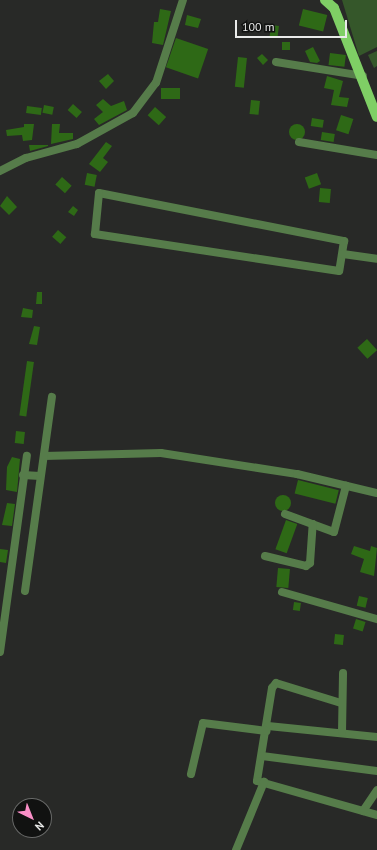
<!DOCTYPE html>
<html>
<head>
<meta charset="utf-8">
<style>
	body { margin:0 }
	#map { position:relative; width:377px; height:850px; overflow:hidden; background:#282927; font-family:"PT Sans",sans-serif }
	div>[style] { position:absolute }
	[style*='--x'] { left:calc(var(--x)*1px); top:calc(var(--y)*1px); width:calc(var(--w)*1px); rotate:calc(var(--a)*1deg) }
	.green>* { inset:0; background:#35572a }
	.building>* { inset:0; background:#2e6916; transform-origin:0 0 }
	.round { border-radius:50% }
	.minor>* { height:8px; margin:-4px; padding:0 4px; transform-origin:4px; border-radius:4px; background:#567c4a }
	.primary>* { height:10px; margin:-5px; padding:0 5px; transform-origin:5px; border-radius:5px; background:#7fcf65 }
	span { translate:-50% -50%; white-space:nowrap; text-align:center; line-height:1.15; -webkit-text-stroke:3px #111211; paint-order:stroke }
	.north { position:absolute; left:12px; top:798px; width:40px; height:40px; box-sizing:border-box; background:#111211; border:1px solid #686968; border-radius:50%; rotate:137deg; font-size:11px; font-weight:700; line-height:16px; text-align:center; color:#eaebea }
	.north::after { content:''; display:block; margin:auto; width:14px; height:18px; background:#fa8fc7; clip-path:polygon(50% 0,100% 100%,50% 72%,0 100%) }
	.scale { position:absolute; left:235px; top:20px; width:112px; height:18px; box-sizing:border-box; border:2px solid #eaebea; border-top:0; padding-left:5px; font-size:12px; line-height:14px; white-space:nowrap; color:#eaebea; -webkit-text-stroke:3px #111211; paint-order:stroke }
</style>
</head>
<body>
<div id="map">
	<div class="green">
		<i style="clip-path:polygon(342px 0,377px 0,377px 47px,359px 56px)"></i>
		<i style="clip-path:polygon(377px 51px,377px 66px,374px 68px,368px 55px)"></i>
	</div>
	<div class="building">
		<i style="clip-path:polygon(160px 9px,171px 11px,163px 45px,152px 43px,154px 22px,158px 22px)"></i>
		<i style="left:303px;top:9px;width:25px;height:17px;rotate:14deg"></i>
		<i style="clip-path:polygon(187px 15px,201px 19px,198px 28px,185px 25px)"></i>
		<i style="left:271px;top:25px;width:8px;height:12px;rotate:7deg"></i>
		<i style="left:176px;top:38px;width:34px;height:31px;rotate:19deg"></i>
		<i style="left:282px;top:42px;width:8px;height:8px"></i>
		<i style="clip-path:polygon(313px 47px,320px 61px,317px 63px,310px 62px,305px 51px)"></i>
		<i style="left:330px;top:53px;width:16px;height:12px;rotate:7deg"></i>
		<i style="clip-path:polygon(262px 54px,268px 60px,263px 65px,257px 58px)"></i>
		<i style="left:238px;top:57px;width:9px;height:30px;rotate:6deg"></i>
		<i style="clip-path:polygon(108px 74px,114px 81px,106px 89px,99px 81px)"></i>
		<i style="clip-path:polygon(327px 76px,343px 81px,339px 97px,349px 98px,347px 107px,331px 105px,334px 90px,324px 88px)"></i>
		<i style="left:161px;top:88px;width:19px;height:11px"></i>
		<i style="clip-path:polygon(103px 99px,111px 106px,124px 101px,127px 110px,99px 125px,94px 119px,103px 112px,96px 105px)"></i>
		<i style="left:251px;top:100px;width:9px;height:14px;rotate:6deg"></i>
		<i style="left:73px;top:104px;width:12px;height:8px;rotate:42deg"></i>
		<i style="left:44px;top:105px;width:10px;height:8px;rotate:11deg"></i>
		<i style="left:27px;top:106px;width:15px;height:7px;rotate:8deg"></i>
		<i style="left:155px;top:107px;width:15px;height:11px;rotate:42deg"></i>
		<i style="left:341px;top:115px;width:13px;height:16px;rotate:18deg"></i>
		<i style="left:312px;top:118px;width:12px;height:8px;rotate:9deg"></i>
		<i style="clip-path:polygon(24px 124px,34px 124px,32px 140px,23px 141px,22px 135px,7px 136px,6px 130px,24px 127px)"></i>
		<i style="clip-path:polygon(52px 124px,60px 124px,59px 133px,73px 133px,73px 139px,51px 144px)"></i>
		<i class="round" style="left:289px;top:124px;width:16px;height:16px"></i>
		<i style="left:322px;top:132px;width:13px;height:8px;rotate:9deg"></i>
		<i style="clip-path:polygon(106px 142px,112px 146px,103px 158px,108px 162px,100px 172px,89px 164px)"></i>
		<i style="clip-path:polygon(29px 145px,48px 145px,48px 146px,30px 151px)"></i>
		<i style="left:87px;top:173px;width:10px;height:12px;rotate:11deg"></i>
		<i style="left:317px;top:173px;width:12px;height:13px;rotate:70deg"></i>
		<i style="left:62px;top:177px;width:13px;height:10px;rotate:42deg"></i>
		<i style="left:320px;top:188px;width:11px;height:14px;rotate:5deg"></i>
		<i style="clip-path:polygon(7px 196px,17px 207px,9px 215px,0 206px)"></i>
		<i style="clip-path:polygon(73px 206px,78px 210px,74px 216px,68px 212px)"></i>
		<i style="left:58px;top:230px;width:11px;height:9px;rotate:41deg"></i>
		<i style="clip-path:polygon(37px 292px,42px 292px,42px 304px,36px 304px)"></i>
		<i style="clip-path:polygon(23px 308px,33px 310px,32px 318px,21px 317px)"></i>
		<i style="clip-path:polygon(34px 326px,40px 327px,37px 345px,29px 344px)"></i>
		<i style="left:367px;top:339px;width:15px;height:13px;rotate:48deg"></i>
		<i style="left:27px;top:361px;width:7px;height:55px;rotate:8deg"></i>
		<i style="left:16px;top:431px;width:9px;height:12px;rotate:6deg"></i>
		<i style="clip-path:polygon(12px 457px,20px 459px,17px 492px,6px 490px,7px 467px)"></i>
		<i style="left:298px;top:480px;width:42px;height:14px;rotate:14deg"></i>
		<i class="round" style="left:275px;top:495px;width:16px;height:16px"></i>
		<i style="clip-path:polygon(7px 503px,15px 504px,12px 526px,2px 525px)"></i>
		<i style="left:286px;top:520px;width:12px;height:31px;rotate:20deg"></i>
		<i style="clip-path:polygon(354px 546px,370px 551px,371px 546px,377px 548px,374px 576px,360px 572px,364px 559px,351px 554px)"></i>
		<i style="clip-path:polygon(0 549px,8px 550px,6px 563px,0 562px)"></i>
		<i style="left:278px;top:568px;width:12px;height:19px;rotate:5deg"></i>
		<i style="left:359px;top:596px;width:9px;height:10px;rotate:13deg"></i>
		<i style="left:294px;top:602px;width:7px;height:8px;rotate:8deg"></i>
		<i style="left:356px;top:619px;width:10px;height:10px;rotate:17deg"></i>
		<i style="left:335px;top:634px;width:9px;height:10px;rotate:6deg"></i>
	</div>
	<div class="minor">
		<i style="--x:276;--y:62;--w:88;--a:9.1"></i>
		<i style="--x:299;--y:142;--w:79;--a:9.5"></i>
		<i style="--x:0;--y:171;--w:29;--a:-27"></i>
		<i style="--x:26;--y:158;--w:53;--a:-15.4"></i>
		<i style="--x:77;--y:144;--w:64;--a:-29"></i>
		<i style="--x:133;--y:113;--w:38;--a:-53"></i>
		<i style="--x:156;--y:83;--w:87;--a:-72"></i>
		<i style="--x:99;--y:193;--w:250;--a:11.1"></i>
		<i style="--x:344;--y:241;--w:30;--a:99"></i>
		<i style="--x:339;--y:271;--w:247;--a:-171.4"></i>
		<i style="--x:95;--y:234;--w:41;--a:-84.4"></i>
		<i style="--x:343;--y:254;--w:34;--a:8"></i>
		<i style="--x:44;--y:456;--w:117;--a:-1.5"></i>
		<i style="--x:161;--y:453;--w:138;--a:8.8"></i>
		<i style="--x:297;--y:474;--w:82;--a:13.4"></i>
		<i style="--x:23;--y:475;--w:17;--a:3"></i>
		<i style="--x:285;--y:514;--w:52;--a:20.2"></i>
		<i style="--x:334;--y:532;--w:48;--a:-75.4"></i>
		<i style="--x:265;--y:556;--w:42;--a:13.7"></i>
		<i style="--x:306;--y:566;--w:5;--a:-37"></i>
		<i style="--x:310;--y:563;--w:39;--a:-86"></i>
		<i style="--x:25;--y:591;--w:196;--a:-82.1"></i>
		<i style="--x:282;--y:592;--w:99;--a:15.9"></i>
		<i style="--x:0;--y:652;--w:198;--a:-82.2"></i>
		<i style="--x:341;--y:703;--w:68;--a:-162.9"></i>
		<i style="--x:276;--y:683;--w:6;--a:129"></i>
		<i style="--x:272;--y:688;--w:94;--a:99.2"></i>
		<i style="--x:257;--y:781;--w:125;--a:15.8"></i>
		<i style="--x:268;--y:726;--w:110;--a:5.8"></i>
		<i style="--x:342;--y:732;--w:59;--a:-89"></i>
		<i style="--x:262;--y:756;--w:116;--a:7.4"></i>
		<i style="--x:191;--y:774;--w:52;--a:-76.8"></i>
		<i style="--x:203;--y:723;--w:64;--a:7.1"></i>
		<i style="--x:363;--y:811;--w:25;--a:-56"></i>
		<i style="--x:236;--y:850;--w:74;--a:-67.6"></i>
	</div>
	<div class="primary">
		<i style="--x:325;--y:0;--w:12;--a:42"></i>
		<i style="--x:334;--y:8;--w:117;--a:68.5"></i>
	</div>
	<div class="north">N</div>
	<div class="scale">100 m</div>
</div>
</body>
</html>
